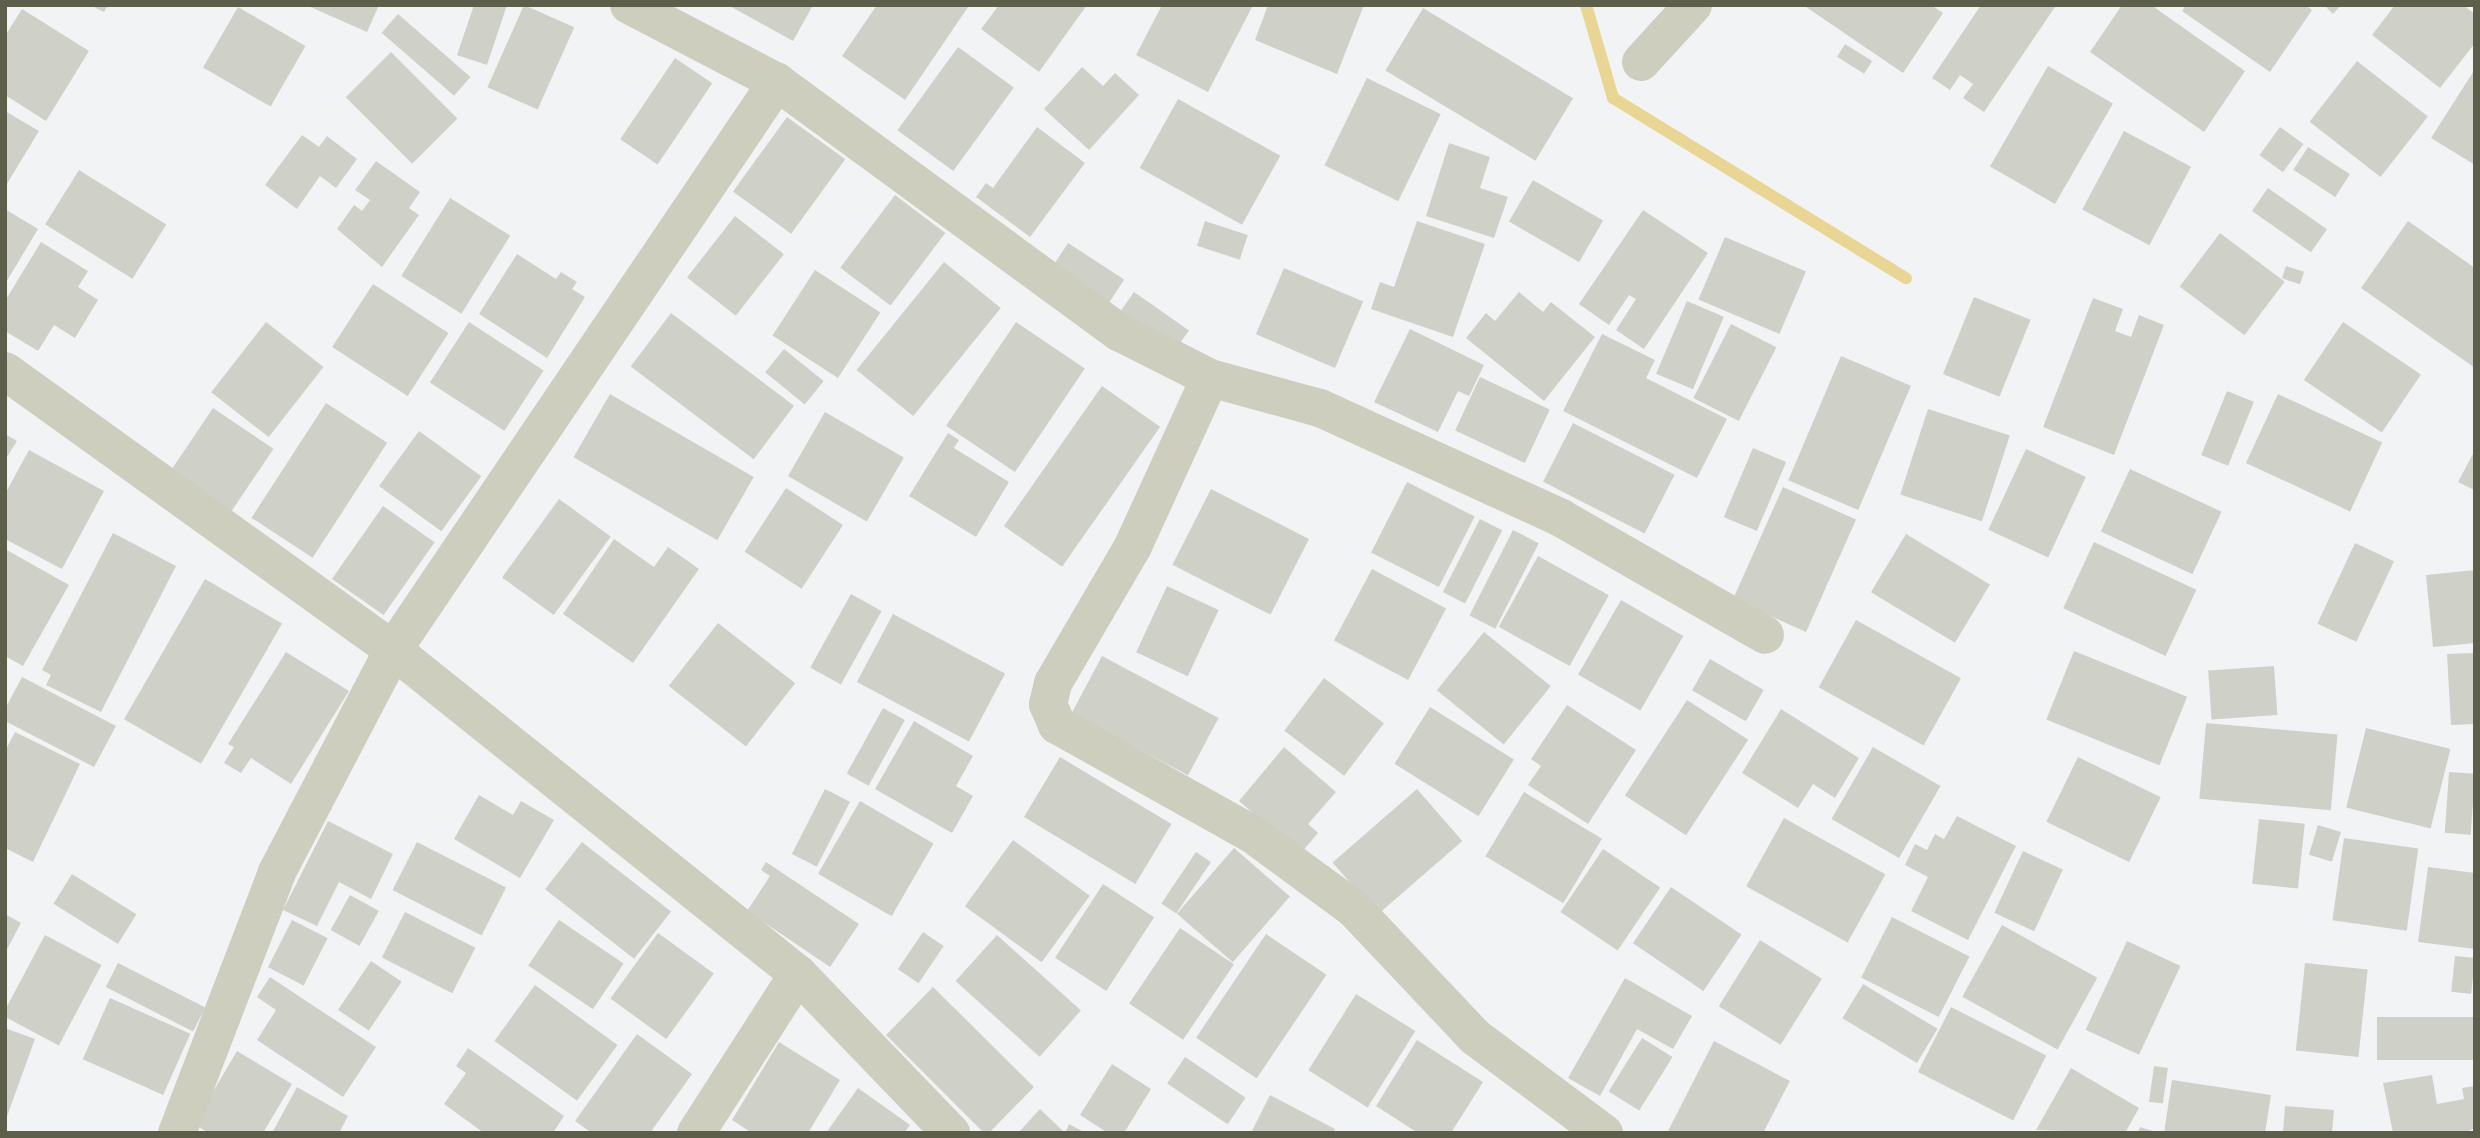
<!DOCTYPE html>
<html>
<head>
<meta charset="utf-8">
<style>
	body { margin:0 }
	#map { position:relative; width:2480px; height:1138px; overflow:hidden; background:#f2f3f4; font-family:Helvetica,sans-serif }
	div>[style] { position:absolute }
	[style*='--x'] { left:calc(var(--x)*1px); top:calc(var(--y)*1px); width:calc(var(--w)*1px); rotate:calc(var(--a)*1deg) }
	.stream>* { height:12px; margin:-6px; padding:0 6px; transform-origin:6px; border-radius:6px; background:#e9d594 }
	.building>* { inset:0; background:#cfd1c9; transform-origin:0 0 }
	.minor>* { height:38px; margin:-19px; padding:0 19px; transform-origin:19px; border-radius:19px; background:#cdcebe }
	span { translate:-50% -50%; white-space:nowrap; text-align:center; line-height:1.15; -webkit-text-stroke:6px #fff; paint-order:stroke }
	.frame { position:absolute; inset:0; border:7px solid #5e5f4a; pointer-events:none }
</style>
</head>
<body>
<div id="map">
	<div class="stream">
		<i style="--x:1586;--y:5;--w:97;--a:73.8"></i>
		<i style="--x:1613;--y:98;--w:344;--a:31.6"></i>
	</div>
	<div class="building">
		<i style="clip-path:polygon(90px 5px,108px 5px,104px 12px)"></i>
		<i style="clip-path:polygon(306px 5px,379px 5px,367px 32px)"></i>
		<i style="clip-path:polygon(474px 5px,507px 5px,487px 65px,457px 55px)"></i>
		<i style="left:524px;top:5px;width:55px;height:90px;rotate:24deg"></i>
		<i style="clip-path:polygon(728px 5px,813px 5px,793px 41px)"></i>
		<i style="clip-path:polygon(877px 5px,968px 7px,905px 100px,842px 56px)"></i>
		<i style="clip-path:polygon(999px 5px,1087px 5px,1039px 72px,981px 29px)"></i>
		<i style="clip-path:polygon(1162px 5px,1252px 7px,1208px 92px,1136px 55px)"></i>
		<i style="clip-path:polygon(1268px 5px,1364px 5px,1337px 74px,1255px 40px)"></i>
		<i style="clip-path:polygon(1803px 5px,1931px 5px,1943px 13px,1903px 73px)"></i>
		<i style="clip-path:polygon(1981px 5px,2055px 7px,1984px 112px,1963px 98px,1973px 84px,1960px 75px,1950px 90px,1932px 78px)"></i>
		<i style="clip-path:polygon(2122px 5px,2151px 5px,2245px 71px,2204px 132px,2090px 52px)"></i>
		<i style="clip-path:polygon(2186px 5px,2305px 5px,2312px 10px,2270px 72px,2182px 11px)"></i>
		<i style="clip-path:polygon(2324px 5px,2341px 5px,2333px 14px)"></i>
		<i style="clip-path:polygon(2395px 5px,2463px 5px,2475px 14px,2475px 43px,2440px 88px,2372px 35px)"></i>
		<i style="left:238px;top:7px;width:78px;height:70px;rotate:30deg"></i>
		<i style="left:1423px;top:8px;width:175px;height:73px;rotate:31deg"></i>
		<i style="clip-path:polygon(22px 9px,89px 51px,46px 121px,5px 95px,5px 36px)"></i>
		<i style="left:398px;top:14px;width:96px;height:25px;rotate:41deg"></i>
		<i style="left:1845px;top:44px;width:32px;height:15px;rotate:32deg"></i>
		<i style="left:958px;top:47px;width:69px;height:103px;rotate:36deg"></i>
		<i style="left:391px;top:52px;width:94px;height:64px;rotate:45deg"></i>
		<i style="left:675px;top:58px;width:45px;height:98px;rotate:34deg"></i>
		<i style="left:2357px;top:61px;width:90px;height:77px;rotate:38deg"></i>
		<i style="left:2048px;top:66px;width:75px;height:116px;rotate:30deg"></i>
		<i style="clip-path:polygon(1082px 67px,1103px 86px,1115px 73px,1139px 95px,1089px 150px,1044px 109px)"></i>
		<i style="clip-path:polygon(2475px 69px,2475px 165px,2431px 138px)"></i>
		<i style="left:1367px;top:78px;width:82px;height:97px;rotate:26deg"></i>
		<i style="left:1178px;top:99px;width:117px;height:79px;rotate:29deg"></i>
		<i style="clip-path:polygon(5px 111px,39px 131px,5px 187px)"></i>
		<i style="left:787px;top:117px;width:72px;height:92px;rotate:36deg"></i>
		<i style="clip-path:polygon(1037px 127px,1085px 163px,1030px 237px,976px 197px,986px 183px,993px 188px)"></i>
		<i style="left:2280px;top:127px;width:29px;height:35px;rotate:36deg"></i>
		<i style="left:2124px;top:131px;width:76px;height:89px;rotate:28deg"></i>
		<i style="clip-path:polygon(302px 135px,319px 147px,327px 136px,357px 159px,336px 188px,320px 176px,297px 209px,265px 185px)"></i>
		<i style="clip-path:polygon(1449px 143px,1490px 157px,1480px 188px,1508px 197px,1494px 238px,1426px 216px)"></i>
		<i style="left:2308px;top:147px;width:50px;height:27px;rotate:33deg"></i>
		<i style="clip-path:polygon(376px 161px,420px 192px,409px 208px,419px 215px,382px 267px,337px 229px,354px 205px,362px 211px,370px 200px,355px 190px)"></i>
		<i style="left:79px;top:170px;width:103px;height:64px;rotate:32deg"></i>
		<i style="left:1533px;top:180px;width:81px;height:48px;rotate:30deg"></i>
		<i style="left:2268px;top:188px;width:72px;height:28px;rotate:35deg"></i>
		<i style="left:895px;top:195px;width:63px;height:91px;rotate:37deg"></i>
		<i style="left:450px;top:198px;width:71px;height:92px;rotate:32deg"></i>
		<i style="clip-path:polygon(5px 209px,38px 229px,5px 284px)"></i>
		<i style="clip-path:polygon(1643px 210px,1708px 253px,1644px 349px,1616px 330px,1636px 299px,1629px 295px,1609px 325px,1579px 304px)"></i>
		<i style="left:735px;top:216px;width:62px;height:78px;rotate:38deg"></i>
		<i style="left:1205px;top:221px;width:45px;height:26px;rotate:18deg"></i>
		<i style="clip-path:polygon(1417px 221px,1485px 244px,1453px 337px,1371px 309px,1380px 282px,1394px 287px)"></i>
		<i style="clip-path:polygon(2408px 221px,2475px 268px,2475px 368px,2361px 288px)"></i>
		<i style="left:2220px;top:233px;width:81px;height:67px;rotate:37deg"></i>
		<i style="left:1725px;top:237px;width:88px;height:68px;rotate:23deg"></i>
		<i style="clip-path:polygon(41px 242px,88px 271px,78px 287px,98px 300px,75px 338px,54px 325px,38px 351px,5px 331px,5px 301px)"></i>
		<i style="left:1068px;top:243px;width:67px;height:38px;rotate:33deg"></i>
		<i style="clip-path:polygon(517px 254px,556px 279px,561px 272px,577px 282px,572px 289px,585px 297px,547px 358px,479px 314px)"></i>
		<i style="left:944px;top:262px;width:73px;height:139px;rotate:39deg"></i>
		<i style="left:2286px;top:266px;width:19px;height:13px;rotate:18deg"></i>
		<i style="left:1284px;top:268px;width:86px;height:72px;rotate:23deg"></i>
		<i style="left:815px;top:270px;width:78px;height:78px;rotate:33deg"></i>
		<i style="left:373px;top:284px;width:90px;height:75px;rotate:33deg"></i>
		<i style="left:1134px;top:292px;width:67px;height:32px;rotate:35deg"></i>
		<i style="clip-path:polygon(1519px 292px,1543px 312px,1551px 302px,1595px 337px,1544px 401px,1466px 338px,1486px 313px,1495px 321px)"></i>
		<i style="left:1974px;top:297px;width:61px;height:83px;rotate:22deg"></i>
		<i style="clip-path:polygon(2093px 298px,2123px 309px,2115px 331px,2131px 337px,2139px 315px,2164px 325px,2114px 455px,2043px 427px)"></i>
		<i style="left:1687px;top:301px;width:40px;height:79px;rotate:23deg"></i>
		<i style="left:671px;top:313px;width:154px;height:67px;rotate:37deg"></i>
		<i style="left:266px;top:322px;width:73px;height:89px;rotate:38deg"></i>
		<i style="left:469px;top:322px;width:89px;height:72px;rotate:33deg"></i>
		<i style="left:1016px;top:322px;width:83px;height:125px;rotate:34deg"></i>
		<i style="left:2343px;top:322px;width:94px;height:70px;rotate:34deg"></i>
		<i style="left:1731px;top:324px;width:51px;height:83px;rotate:27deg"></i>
		<i style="clip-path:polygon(1410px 329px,1484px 365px,1469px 396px,1458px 391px,1438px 432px,1374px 402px)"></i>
		<i style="clip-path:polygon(1602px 334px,1655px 360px,1646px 378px,1727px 419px,1697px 478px,1563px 411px)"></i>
		<i style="left:784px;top:349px;width:51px;height:30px;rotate:39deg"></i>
		<i style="left:1841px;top:356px;width:76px;height:135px;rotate:23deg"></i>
		<i style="left:1480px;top:377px;width:77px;height:59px;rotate:25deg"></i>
		<i style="left:1102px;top:386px;width:71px;height:171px;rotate:35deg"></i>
		<i style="left:2227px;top:391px;width:29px;height:69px;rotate:22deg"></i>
		<i style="left:610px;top:394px;width:166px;height:73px;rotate:30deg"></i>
		<i style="left:2278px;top:394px;width:115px;height:76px;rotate:25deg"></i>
		<i style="left:326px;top:403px;width:73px;height:137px;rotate:33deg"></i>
		<i style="left:213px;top:408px;width:73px;height:78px;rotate:34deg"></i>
		<i style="left:1928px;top:409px;width:86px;height:90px;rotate:18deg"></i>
		<i style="left:825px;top:412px;width:91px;height:74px;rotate:30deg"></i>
		<i style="left:1573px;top:423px;width:114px;height:66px;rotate:27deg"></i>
		<i style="left:419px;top:431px;width:77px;height:68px;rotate:36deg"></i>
		<i style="clip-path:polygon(948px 433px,959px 440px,954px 448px,1009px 482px,976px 537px,909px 496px)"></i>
		<i style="clip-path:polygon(5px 434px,17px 441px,5px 460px)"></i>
		<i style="left:1753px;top:448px;width:36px;height:75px;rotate:23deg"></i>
		<i style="left:2026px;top:449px;width:66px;height:89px;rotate:25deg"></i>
		<i style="clip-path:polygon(29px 450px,104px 491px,62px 569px,5px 539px,5px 494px)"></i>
		<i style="clip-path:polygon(2475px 450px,2475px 488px,2474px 490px,2458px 482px)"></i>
		<i style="left:2130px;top:469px;width:101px;height:69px;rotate:25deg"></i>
		<i style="left:1407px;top:482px;width:76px;height:79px;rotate:27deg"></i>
		<i style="left:1783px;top:487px;width:80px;height:123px;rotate:24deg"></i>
		<i style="left:786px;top:488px;width:68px;height:76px;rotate:33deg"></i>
		<i style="left:1211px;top:489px;width:110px;height:85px;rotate:27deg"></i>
		<i style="left:559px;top:499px;width:64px;height:97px;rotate:36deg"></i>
		<i style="left:383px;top:506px;width:63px;height:89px;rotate:35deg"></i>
		<i style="left:1480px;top:519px;width:25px;height:82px;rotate:27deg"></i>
		<i style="left:1513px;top:530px;width:29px;height:96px;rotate:27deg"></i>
		<i style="clip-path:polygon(113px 533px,176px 566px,101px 712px,46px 685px,51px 675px,42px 670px)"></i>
		<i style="left:1906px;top:534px;width:98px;height:68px;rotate:31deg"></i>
		<i style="clip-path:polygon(614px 539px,654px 567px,668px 547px,699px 569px,633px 663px,563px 614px)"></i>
		<i style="left:2094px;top:542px;width:113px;height:73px;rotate:25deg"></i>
		<i style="left:2355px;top:543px;width:43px;height:89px;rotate:25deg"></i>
		<i style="clip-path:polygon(5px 549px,69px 585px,23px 666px,5px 656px)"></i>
		<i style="left:1538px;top:556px;width:81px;height:81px;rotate:29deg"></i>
		<i style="left:1372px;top:569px;width:84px;height:81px;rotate:28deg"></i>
		<i style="clip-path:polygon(2475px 570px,2475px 643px,2433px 647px,2426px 575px)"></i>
		<i style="left:205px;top:579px;width:89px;height:162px;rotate:30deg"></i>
		<i style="left:1167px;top:586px;width:57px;height:73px;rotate:25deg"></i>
		<i style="left:851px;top:594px;width:35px;height:84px;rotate:29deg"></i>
		<i style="left:1621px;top:600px;width:72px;height:86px;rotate:30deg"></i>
		<i style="left:893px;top:614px;width:127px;height:77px;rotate:28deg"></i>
		<i style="left:1856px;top:620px;width:120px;height:77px;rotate:29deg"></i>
		<i style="left:718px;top:623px;width:98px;height:80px;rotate:38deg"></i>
		<i style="left:1484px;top:632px;width:86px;height:75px;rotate:39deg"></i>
		<i style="left:2074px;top:651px;width:122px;height:74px;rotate:22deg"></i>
		<i style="clip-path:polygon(286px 652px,349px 691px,291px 784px,251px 758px,241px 773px,224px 763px,234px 747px,228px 744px)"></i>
		<i style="clip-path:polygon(2475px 653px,2475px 724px,2451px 725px,2447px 654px)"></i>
		<i style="left:1102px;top:656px;width:132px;height:65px;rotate:28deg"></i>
		<i style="left:1710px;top:659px;width:62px;height:36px;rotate:30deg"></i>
		<i style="left:2274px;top:666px;width:49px;height:66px;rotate:86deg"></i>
		<i style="clip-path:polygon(22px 677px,116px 726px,94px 767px,5px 721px,5px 709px)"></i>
		<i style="left:1324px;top:678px;width:75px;height:66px;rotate:37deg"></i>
		<i style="left:1687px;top:700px;width:73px;height:114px;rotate:33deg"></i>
		<i style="clip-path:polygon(1567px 705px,1636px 750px,1588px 824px,1528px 785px,1541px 766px,1531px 759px)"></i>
		<i style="left:1430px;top:707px;width:99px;height:67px;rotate:32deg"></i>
		<i style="left:883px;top:708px;width:25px;height:75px;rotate:29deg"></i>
		<i style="clip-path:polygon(1781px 709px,1859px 758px,1835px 798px,1813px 784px,1798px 808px,1742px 773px)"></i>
		<i style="clip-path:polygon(914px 721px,973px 756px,956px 786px,973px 796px,952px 833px,875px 789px)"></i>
		<i style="left:2206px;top:723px;width:132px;height:76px;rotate:5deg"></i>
		<i style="left:2366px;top:728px;width:87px;height:82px;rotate:14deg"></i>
		<i style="clip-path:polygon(15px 732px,80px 764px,33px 862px,5px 848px,5px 751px)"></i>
		<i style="clip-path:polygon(1284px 747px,1336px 792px,1308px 824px,1318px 833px,1300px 854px,1239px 801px)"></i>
		<i style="left:1873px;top:747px;width:78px;height:83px;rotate:30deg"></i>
		<i style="left:1060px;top:757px;width:130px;height:70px;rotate:31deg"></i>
		<i style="left:2078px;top:757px;width:92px;height:72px;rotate:26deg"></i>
		<i style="left:2449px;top:772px;width:26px;height:61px;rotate:4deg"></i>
		<i style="left:825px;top:789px;width:28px;height:73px;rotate:27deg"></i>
		<i style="left:1417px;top:789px;width:69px;height:112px;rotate:49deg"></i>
		<i style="left:1524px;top:792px;width:91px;height:75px;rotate:31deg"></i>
		<i style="clip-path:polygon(479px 795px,513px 815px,521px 801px,554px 820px,520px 878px,454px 839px)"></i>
		<i style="left:860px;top:801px;width:85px;height:84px;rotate:30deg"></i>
		<i style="clip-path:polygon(1957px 816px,2016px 846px,1968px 940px,1911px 911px,1928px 877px,1905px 865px,1915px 844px,1927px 850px,1935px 834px,1944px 839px)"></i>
		<i style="left:1784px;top:818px;width:116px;height:78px;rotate:29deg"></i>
		<i style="left:2259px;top:819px;width:46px;height:65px;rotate:6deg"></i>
		<i style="clip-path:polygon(328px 821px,393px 854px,371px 899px,339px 882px,317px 926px,283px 910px)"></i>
		<i style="left:2318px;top:825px;width:24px;height:31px;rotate:17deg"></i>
		<i style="left:2344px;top:838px;width:75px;height:83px;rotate:8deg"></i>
		<i style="left:1013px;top:840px;width:95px;height:82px;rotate:36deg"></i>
		<i style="left:417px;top:842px;width:100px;height:54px;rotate:27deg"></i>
		<i style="left:582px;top:842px;width:113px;height:60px;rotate:38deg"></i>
		<i style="left:1234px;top:848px;width:74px;height:87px;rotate:41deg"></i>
		<i style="left:1603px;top:849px;width:69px;height:76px;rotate:34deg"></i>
		<i style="left:2023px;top:851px;width:44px;height:68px;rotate:25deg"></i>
		<i style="left:1196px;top:852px;width:18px;height:62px;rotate:34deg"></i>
		<i style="clip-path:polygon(766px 862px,859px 924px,830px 967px,747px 911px,770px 876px,761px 870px)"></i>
		<i style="clip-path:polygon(2428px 867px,2475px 873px,2475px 949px,2418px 942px)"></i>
		<i style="left:72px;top:874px;width:76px;height:35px;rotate:32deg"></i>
		<i style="left:1103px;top:884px;width:61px;height:88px;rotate:33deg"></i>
		<i style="left:1671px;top:887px;width:85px;height:68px;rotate:34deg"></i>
		<i style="left:350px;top:895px;width:33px;height:40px;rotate:29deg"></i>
		<i style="left:405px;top:912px;width:79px;height:51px;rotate:27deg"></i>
		<i style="clip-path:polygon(5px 914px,21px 923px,5px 953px)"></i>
		<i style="left:1892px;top:917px;width:87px;height:68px;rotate:27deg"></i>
		<i style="left:292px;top:920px;width:40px;height:53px;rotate:27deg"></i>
		<i style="left:559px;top:920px;width:78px;height:55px;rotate:34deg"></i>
		<i style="left:2002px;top:925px;width:109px;height:82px;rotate:29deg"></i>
		<i style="left:1180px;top:928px;width:65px;height:91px;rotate:34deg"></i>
		<i style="left:923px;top:932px;width:25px;height:45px;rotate:34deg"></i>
		<i style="left:658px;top:933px;width:69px;height:81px;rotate:36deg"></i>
		<i style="left:1266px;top:934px;width:73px;height:125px;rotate:34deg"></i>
		<i style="left:45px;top:935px;width:64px;height:91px;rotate:28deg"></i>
		<i style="left:997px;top:935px;width:113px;height:62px;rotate:42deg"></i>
		<i style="left:1760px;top:940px;width:73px;height:78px;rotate:32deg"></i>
		<i style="left:2127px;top:941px;width:59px;height:98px;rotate:25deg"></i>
		<i style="left:2455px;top:956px;width:20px;height:36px;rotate:6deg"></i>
		<i style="left:371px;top:961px;width:37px;height:59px;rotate:34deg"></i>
		<i style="left:118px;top:963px;width:98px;height:27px;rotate:27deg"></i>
		<i style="left:2305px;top:963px;width:63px;height:88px;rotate:6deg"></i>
		<i style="clip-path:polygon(270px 977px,376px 1047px,343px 1097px,257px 1040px,276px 1010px,257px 997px)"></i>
		<i style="clip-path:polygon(1625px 978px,1692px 1016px,1673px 1049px,1637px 1029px,1600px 1096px,1568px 1078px)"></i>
		<i style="left:1863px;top:984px;width:87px;height:40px;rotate:31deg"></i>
		<i style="left:535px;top:985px;width:102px;height:69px;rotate:36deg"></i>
		<i style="clip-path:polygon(933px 987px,1034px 1087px,989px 1133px,984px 1133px,886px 1035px)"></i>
		<i style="left:1356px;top:994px;width:70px;height:90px;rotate:32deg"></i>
		<i style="left:110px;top:998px;width:88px;height:67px;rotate:24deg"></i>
		<i style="left:1951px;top:1007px;width:107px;height:73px;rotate:27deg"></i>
		<i style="left:2377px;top:1017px;width:98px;height:43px"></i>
		<i style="clip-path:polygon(5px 1028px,35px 1039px,6px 1119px,5px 1119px)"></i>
		<i style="clip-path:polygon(637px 1034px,692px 1074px,650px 1133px,592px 1133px,575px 1121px)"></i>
		<i style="left:1642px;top:1038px;width:36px;height:63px;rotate:32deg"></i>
		<i style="clip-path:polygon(1417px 1040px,1483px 1082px,1451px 1133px,1418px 1133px,1376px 1106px)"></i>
		<i style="clip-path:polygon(1714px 1041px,1790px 1081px,1763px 1133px,1667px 1133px)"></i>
		<i style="clip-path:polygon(779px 1042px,840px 1080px,808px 1133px,752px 1133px,732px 1120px)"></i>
		<i style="clip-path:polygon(468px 1048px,564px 1116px,553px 1133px,484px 1133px,444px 1104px,466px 1073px,456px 1066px)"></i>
		<i style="clip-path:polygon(237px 1051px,292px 1084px,263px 1133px,209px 1133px,194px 1124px)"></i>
		<i style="left:1185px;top:1057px;width:73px;height:32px;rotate:34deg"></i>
		<i style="clip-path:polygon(1112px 1064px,1151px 1089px,1124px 1133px,1108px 1133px,1080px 1115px)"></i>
		<i style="left:2154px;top:1066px;width:14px;height:36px;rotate:8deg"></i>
		<i style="clip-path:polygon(2071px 1068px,2139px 1108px,2125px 1133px,2036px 1130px)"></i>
		<i style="clip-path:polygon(2432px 1075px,2437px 1104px,2464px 1099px,2462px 1088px,2475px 1086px,2475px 1128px,2465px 1133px,2393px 1133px,2383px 1083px)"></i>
		<i style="clip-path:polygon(2172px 1080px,2271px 1095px,2265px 1133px,2164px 1133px)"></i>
		<i style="clip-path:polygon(297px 1087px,348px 1116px,339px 1133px,272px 1133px)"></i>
		<i style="clip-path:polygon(858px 1088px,910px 1125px,904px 1133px,826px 1133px)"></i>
		<i style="clip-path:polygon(1270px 1095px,1335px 1129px,1333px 1133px,1251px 1133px)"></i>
		<i style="clip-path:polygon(2285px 1106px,2334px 1110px,2332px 1133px,2283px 1133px)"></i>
		<i style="clip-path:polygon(1040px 1109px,1063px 1131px,1018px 1133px)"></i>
		<i style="clip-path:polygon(1069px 1124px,1086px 1133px,1065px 1133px)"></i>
		<i style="clip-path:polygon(2140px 1127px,2156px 1132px,2156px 1133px,2138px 1133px)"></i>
	</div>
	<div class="minor">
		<i style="--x:629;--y:5;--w:167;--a:27.5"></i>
		<i style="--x:777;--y:82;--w:424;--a:36.2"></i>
		<i style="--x:1119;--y:332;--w:102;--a:26.8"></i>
		<i style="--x:1210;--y:378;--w:114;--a:15.3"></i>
		<i style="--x:1320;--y:408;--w:265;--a:24.5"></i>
		<i style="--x:1561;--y:518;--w:235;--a:29.8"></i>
		<i style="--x:1641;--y:62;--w:77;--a:-47.6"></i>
		<i style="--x:5;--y:371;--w:478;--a:35.7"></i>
		<i style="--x:393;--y:650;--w:519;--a:38.66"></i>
		<i style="--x:798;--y:974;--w:221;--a:46.1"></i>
		<i style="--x:1210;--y:378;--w:187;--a:114.6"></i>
		<i style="--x:1132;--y:548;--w:156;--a:120.3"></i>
		<i style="--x:1053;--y:683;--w:22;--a:103"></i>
		<i style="--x:1048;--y:704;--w:23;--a:67"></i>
		<i style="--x:1057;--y:725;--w:223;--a:29.2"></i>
		<i style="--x:1252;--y:834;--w:127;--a:36.3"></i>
		<i style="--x:1354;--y:909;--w:176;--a:46.6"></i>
		<i style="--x:1475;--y:1037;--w:161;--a:36.7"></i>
		<i style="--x:177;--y:1133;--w:280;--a:-69"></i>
		<i style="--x:277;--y:872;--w:250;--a:-62.4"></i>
		<i style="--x:393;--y:650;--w:686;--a:-55.94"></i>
		<i style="--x:696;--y:1133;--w:189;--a:-57.3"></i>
	</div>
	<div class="frame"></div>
</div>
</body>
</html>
